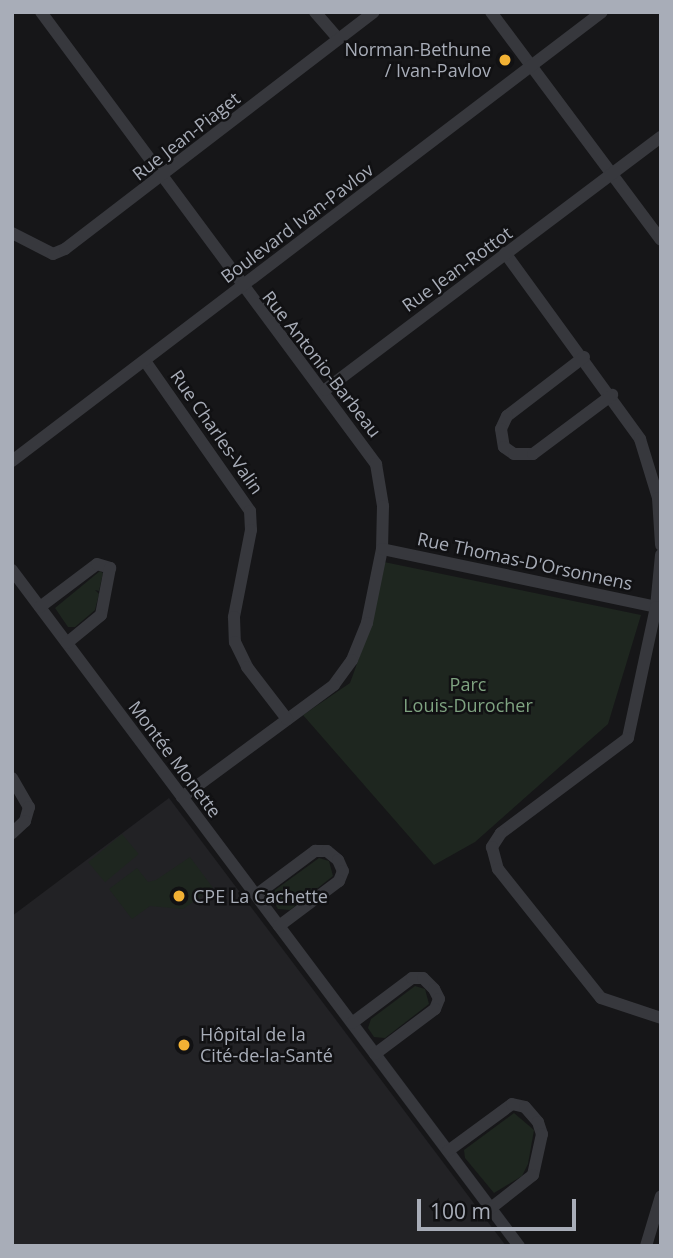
<!DOCTYPE html>
<html>
<head>
<meta charset="utf-8">
<style>
	body { margin:0 }
	#map { position:relative; width:673px; height:1258px; overflow:hidden; background:#161618; font-family:"Open Sans",sans-serif }
	div>[style] { position:absolute }
	[style*='--x'] { left:calc(var(--x)*1px); top:calc(var(--y)*1px); width:calc(var(--w)*1px); rotate:calc(var(--a)*1deg) }
	.built>* { inset:0; background:#222225 }
	.green>* { inset:0; background:#1e261f; transform-origin:0 0 }
	.minor>* { height:12px; margin:-6px; padding:0 6px; transform-origin:6px; border-radius:6px; background:#37383d }
	.dots>* { width:19px; height:19px; translate:-50% -50%; box-sizing:border-box; border:4px solid #111113; border-radius:50% }
	span { translate:-50% -50%; white-space:nowrap; text-align:center; line-height:1.15; -webkit-text-stroke:5px #111113; paint-order:stroke }
	.poi-label { font-size:18px; color:#a8adb8 }
	.right { translate:-100% -50%; text-align:right }
	.left { translate:0 -50%; text-align:left }
	.street-label { font-size:18px; color:#a8adb8 }
	.park-label { font-size:18px; color:#7fa381 }
	.frame { position:absolute; inset:0; border:14px solid #a8adb8; pointer-events:none }
	.scale { position:absolute; left:417px; top:1199px; width:159px; height:32px; box-sizing:border-box; border:4px solid #a8adb8; border-top:0; padding-left:9px; font-size:21px; line-height:24px; white-space:nowrap; color:#a8adb8; -webkit-text-stroke:5px #111113; paint-order:stroke }
</style>
</head>
<body>
<div id="map">
	<div class="built">
		<i style="clip-path:polygon(169px 798px,506px 1246px,12px 1246px,12px 916px)"></i>
	</div>
	<div class="green">
		<i style="clip-path:polygon(384px 562px,641px 615px,608px 724px,475px 842px,434px 865px,303px 715px,350px 683px,371px 625px)"></i>
		<i style="clip-path:polygon(100px 571px,103px 573px,99px 591px,95px 590px,99px 594px,95px 610px,75px 627px,68px 627px,55px 608px)"></i>
		<i style="left:122px;top:834px;width:26px;height:44px;rotate:50deg"></i>
		<i style="clip-path:polygon(190px 857px,213px 888px,183px 909px,150px 906px,132px 919px,109px 889px,137px 868px,148px 882px,156px 880px)"></i>
		<i style="clip-path:polygon(319px 858px,329px 861px,333px 876px,290px 910px,278px 909px,272px 899px,275px 890px)"></i>
		<i style="clip-path:polygon(415px 986px,425px 989px,429px 1004px,385px 1038px,374px 1037px,368px 1028px,371px 1019px)"></i>
		<i style="clip-path:polygon(514px 1113px,534px 1130px,528px 1164px,522px 1176px,494px 1193px,465px 1158px,464px 1150px)"></i>
	</div>
	<div class="minor">
		<i style="--x:41;--y:12;--w:563;--a:53.46"></i>
		<i style="--x:376;--y:464;--w:43;--a:80.5"></i>
		<i style="--x:383;--y:506;--w:43;--a:91.3"></i>
		<i style="--x:382;--y:549;--w:76;--a:101.5"></i>
		<i style="--x:367;--y:623;--w:40;--a:112"></i>
		<i style="--x:352;--y:660;--w:31;--a:126"></i>
		<i style="--x:334;--y:685;--w:189;--a:143.6"></i>
		<i style="--x:315;--y:12;--w:35;--a:49"></i>
		<i style="--x:491;--y:12;--w:284;--a:53.3"></i>
		<i style="--x:12;--y:233;--w:46;--a:27.1"></i>
		<i style="--x:53;--y:254;--w:13;--a:-23"></i>
		<i style="--x:65;--y:249;--w:389;--a:-37.5"></i>
		<i style="--x:505;--y:253;--w:230;--a:54"></i>
		<i style="--x:640;--y:439;--w:62;--a:73"></i>
		<i style="--x:658;--y:498;--w:47;--a:86.3"></i>
		<i style="--x:584;--y:357;--w:97;--a:142.5"></i>
		<i style="--x:507;--y:416;--w:14;--a:115"></i>
		<i style="--x:501;--y:429;--w:18;--a:81"></i>
		<i style="--x:504;--y:447;--w:12;--a:35"></i>
		<i style="--x:514;--y:454;--w:19;--a:0"></i>
		<i style="--x:533;--y:454;--w:99;--a:-36.8"></i>
		<i style="--x:145;--y:361;--w:183;--a:55"></i>
		<i style="--x:250;--y:511;--w:19;--a:87"></i>
		<i style="--x:251;--y:530;--w:89;--a:101.1"></i>
		<i style="--x:234;--y:617;--w:25;--a:88"></i>
		<i style="--x:235;--y:642;--w:28;--a:64"></i>
		<i style="--x:247;--y:667;--w:66;--a:52.4"></i>
		<i style="--x:325;--y:390;--w:421;--a:-37"></i>
		<i style="--x:12;--y:461;--w:741;--a:-37.27"></i>
		<i style="--x:382;--y:549;--w:285;--a:11.9"></i>
		<i style="--x:661;--y:555;--w:52;--a:95.5"></i>
		<i style="--x:656;--y:607;--w:134;--a:102.1"></i>
		<i style="--x:628;--y:738;--w:159;--a:143.2"></i>
		<i style="--x:501;--y:833;--w:17;--a:123"></i>
		<i style="--x:492;--y:847;--w:23;--a:75"></i>
		<i style="--x:498;--y:869;--w:165;--a:51.4"></i>
		<i style="--x:601;--y:998;--w:63;--a:18.4"></i>
		<i style="--x:12;--y:570;--w:845;--a:53.13"></i>
		<i style="--x:40;--y:607;--w:71;--a:-37"></i>
		<i style="--x:97;--y:564;--w:14;--a:17"></i>
		<i style="--x:110;--y:568;--w:48;--a:100.8"></i>
		<i style="--x:101;--y:615;--w:44;--a:140.5"></i>
		<i style="--x:12;--y:778;--w:34;--a:60"></i>
		<i style="--x:29;--y:807;--w:15;--a:106"></i>
		<i style="--x:25;--y:821;--w:18;--a:137"></i>
		<i style="--x:256;--y:895;--w:74;--a:-36.7"></i>
		<i style="--x:315;--y:851;--w:12;--a:0"></i>
		<i style="--x:327;--y:851;--w:14;--a:39"></i>
		<i style="--x:338;--y:860;--w:12;--a:66"></i>
		<i style="--x:343;--y:871;--w:11;--a:112"></i>
		<i style="--x:339;--y:881;--w:75;--a:143.1"></i>
		<i style="--x:352;--y:1023;--w:75;--a:-36.9"></i>
		<i style="--x:412;--y:978;--w:11;--a:0"></i>
		<i style="--x:423;--y:978;--w:16;--a:45"></i>
		<i style="--x:434;--y:989;--w:11;--a:63"></i>
		<i style="--x:439;--y:999;--w:11;--a:112"></i>
		<i style="--x:435;--y:1009;--w:75;--a:143.1"></i>
		<i style="--x:448;--y:1151;--w:79;--a:-36.3"></i>
		<i style="--x:512;--y:1104;--w:13;--a:13"></i>
		<i style="--x:525;--y:1107;--w:20;--a:49"></i>
		<i style="--x:538;--y:1122;--w:13;--a:72"></i>
		<i style="--x:542;--y:1134;--w:42;--a:102.4"></i>
		<i style="--x:533;--y:1175;--w:53;--a:141.8"></i>
		<i style="--x:646;--y:1246;--w:52;--a:-73.3"></i>
	</div>
	<div class="dots">
		<i style="left:505px;top:60px;background:#f2b134"></i>
		<i style="left:179px;top:896px;background:#f2b134"></i>
		<i style="left:184px;top:1045px;background:#f2b134"></i>
	</div>
	<div class="poi-label">
		<span class="right" style="left:491px;top:60px">Norman-Bethune<br>/ Ivan-Pavlov</span>
		<span class="left" style="left:193px;top:896px">CPE La Cachette</span>
		<span class="left" style="left:200px;top:1045px">Hôpital de la<br>Cité-de-la-Santé</span>
	</div>
	<div class="street-label">
		<span style="left:186px;top:136px;rotate:-38deg">Rue Jean-Piaget</span>
		<span style="left:297px;top:223px;rotate:-37deg">Boulevard Ivan-Pavlov</span>
		<span style="left:457px;top:269px;rotate:-36deg">Rue Jean-Rottot</span>
		<span style="left:322px;top:364px;rotate:52deg">Rue Antonio-Barbeau</span>
		<span style="left:217px;top:432px;rotate:55deg">Rue Charles-Valin</span>
		<span style="left:525px;top:561px;rotate:12deg">Rue Thomas-D'Orsonnens</span>
		<span style="left:175px;top:759px;rotate:53deg">Montée Monette</span>
	</div>
	<div class="park-label">
		<span style="left:468px;top:695px">Parc<br>Louis-Durocher</span>
	</div>
	<div class="frame"></div>
	<div class="scale">100 m</div>
</div>
</body>
</html>
